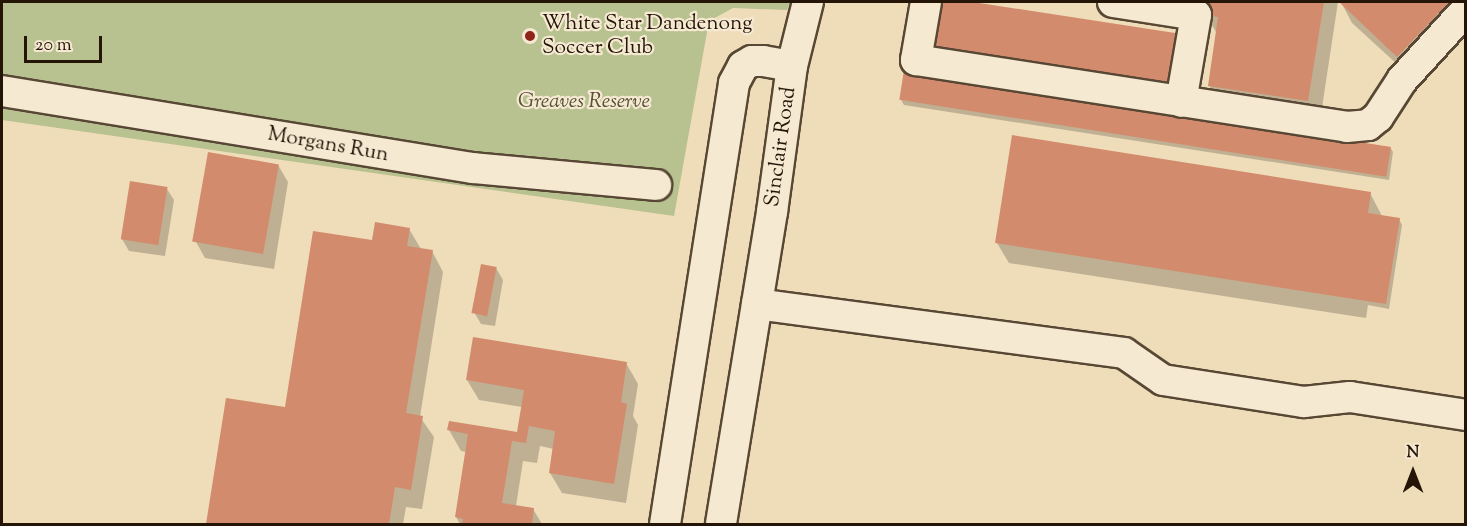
<!DOCTYPE html>
<html>
<head>
<meta charset="utf-8">
<style>
	body { margin:0 }
	#map { position:relative; width:1467px; height:526px; overflow:hidden; background:#efddb9; font-family:"Sorts Mill Goudy",serif }
	div>[style] { position:absolute }
	[style*='--x'] { left:calc(var(--x)*1px); top:calc(var(--y)*1px); width:calc(var(--w)*1px); rotate:calc(var(--a)*1deg) }
	.green>* { inset:0; background:#b8c190 }
	.shadow>* { inset:0; background:#0003 }
	.building>* { inset:0; background:#d28b6d; transform-origin:0 0 }
	.roads { filter:drop-shadow(2px 0 #574734) drop-shadow(-2px 0 #574734) drop-shadow(0 2px #574734) drop-shadow(0 -2px #574734) }
	.minor>* { height:30px; margin:-15px; padding:0 15px; transform-origin:15px; border-radius:15px; background:#f5e9d2 }
	.dots>* { width:16px; height:16px; translate:-50% -50%; box-sizing:border-box; border:3px solid #f5e9d2; border-radius:50% }
	span { translate:-50% -50%; white-space:nowrap; text-align:center; line-height:1.15; -webkit-text-stroke:4.5px #f5e9d2; paint-order:stroke }
	.poi-label { font-size:21px; color:#241507 }
	.left { translate:0 -50%; text-align:left }
	.park-label { font-size:21px; color:#585137; font-style:italic }
	.street-label { font-size:21px; color:#241507 }
	.frame { position:absolute; inset:0; border:3px solid #241507; pointer-events:none }
	.north { position:absolute; left:1383px; top:442px; width:60px; height:60px; -webkit-text-stroke:4px #f5e9d2; paint-order:stroke; rotate:0deg; font-size:16px; font-weight:700; line-height:24px; text-align:center; color:#241507 }
	.north::after { content:''; display:block; margin:auto; width:21px; height:27px; background:#241507; clip-path:polygon(50% 0,100% 100%,50% 72%,0 100%) }
	.scale { position:absolute; left:24px; top:36px; width:78px; height:27px; box-sizing:border-box; border:3px solid #241507; border-top:0; padding-left:8px; font-size:18px; line-height:21px; white-space:nowrap; color:#241507; -webkit-text-stroke:4px #f5e9d2; paint-order:stroke }
</style>
</head>
<body>
<div id="map">
	<div class="green">
		<i style="clip-path:polygon(2px 2px,790px 2px,787px 10px,733px 8px,709px 21px,674px 216px,2px 120px)"></i>
	</div>
	<div class="shadow">
		<i style="clip-path:polygon(939px 2px,963px 2px,1187px 36px,1191px 105px,944px 66px,932px 46px)"></i>
		<i style="clip-path:polygon(1208px 2px,1338px 2px,1320px 121px,1221px 106px,1209px 85px,1217px 34px,1206px 14px)"></i>
		<i style="clip-path:polygon(1341px 2px,1466px 2px,1410px 76px,1352px 23px)"></i>
		<i style="clip-path:polygon(901px 100px,1390px 147px,1393px 152px,1389px 180px,904px 105px)"></i>
		<i style="clip-path:polygon(278px 165px,288px 182px,274px 269px,205px 258px,196px 242px)"></i>
		<i style="clip-path:polygon(167px 189px,174px 200px,165px 256px,129px 251px,122px 239px)"></i>
		<i style="clip-path:polygon(1370px 193px,1382px 216px,1399px 219px,1402px 225px,1389px 309px,1368px 305px,1366px 318px,1009px 263px,997px 243px)"></i>
		<i style="clip-path:polygon(409px 229px,421px 249px,432px 251px,443px 272px,420px 417px,434px 437px,422px 509px,406px 507px,403px 524px,207px 524px,227px 400px,286px 409px,373px 242px)"></i>
		<i style="clip-path:polygon(496px 268px,503px 280px,495px 326px,481px 324px,474px 312px)"></i>
		<i style="clip-path:polygon(626px 363px,638px 384px,633px 416px,638px 425px,626px 503px,562px 493px,550px 473px,554px 449px,540px 446px,537px 463px,523px 461px,516px 506px,533px 509px,542px 524px,460px 524px,456px 517px,467px 452px,461px 451px,449px 430px,518px 434px,522px 407px,479px 400px,467px 380px)"></i>
	</div>
	<div class="building">
		<i style="clip-path:polygon(938px 2px,973px 2px,1188px 35px,1180px 85px,931px 46px)"></i>
		<i style="clip-path:polygon(1206px 2px,1324px 2px,1308px 101px,1208px 86px,1218px 17px,1204px 15px)"></i>
		<i style="clip-path:polygon(1339px 2px,1449px 2px,1397px 57px)"></i>
		<i style="left:904px;top:70px;width:493px;height:30px;rotate:9deg"></i>
		<i style="clip-path:polygon(1012px 135px,1371px 192px,1368px 213px,1400px 218px,1386px 304px,995px 243px)"></i>
		<i style="left:208px;top:152px;width:72px;height:91px;rotate:10deg"></i>
		<i style="left:130px;top:181px;width:38px;height:59px;rotate:9deg"></i>
		<i style="clip-path:polygon(375px 222px,410px 228px,407px 246px,433px 250px,406px 413px,423px 416px,411px 490px,395px 487px,389px 524px,206px 524px,226px 398px,285px 407px,313px 231px,372px 240px)"></i>
		<i style="left:481px;top:264px;width:16px;height:50px;rotate:11deg"></i>
		<i style="clip-path:polygon(473px 337px,627px 362px,621px 402px,627px 404px,614px 484px,549px 473px,555px 431px,529px 426px,526px 443px,512px 441px,502px 503px,534px 508px,532px 524px,462px 524px,463px 519px,455px 517px,468px 434px,447px 430px,449px 421px,517px 432px,524px 390px,466px 380px)"></i>
	</div>
	<div class="roads">
		<div class="minor">
			<i style="--x:926;--y:2;--w:59;--a:99.8"></i>
			<i style="--x:916;--y:60;--w:436;--a:8.8"></i>
			<i style="--x:1347;--y:127;--w:21;--a:-5"></i>
			<i style="--x:1368;--y:125;--w:13;--a:-39"></i>
			<i style="--x:1378;--y:117;--w:44;--a:-57"></i>
			<i style="--x:1402;--y:80;--w:95;--a:-47.6"></i>
			<i style="--x:1113;--y:2;--w:84;--a:8.9"></i>
			<i style="--x:1196;--y:15;--w:88;--a:99.8"></i>
			<i style="--x:792;--y:66;--w:66;--a:-76"></i>
			<i style="--x:2;--y:91;--w:477;--a:9.3"></i>
			<i style="--x:473;--y:168;--w:184;--a:5.3"></i>
			<i style="--x:757;--y:304;--w:370;--a:7.6"></i>
			<i style="--x:1124;--y:353;--w:47;--a:34.7"></i>
			<i style="--x:1163;--y:380;--w:143;--a:8.9"></i>
			<i style="--x:1304;--y:402;--w:46;--a:-6.2"></i>
			<i style="--x:1350;--y:397;--w:117;--a:8.8"></i>
			<i style="--x:665;--y:524;--w:446;--a:-81.1"></i>
			<i style="--x:734;--y:83;--w:19;--a:-62"></i>
			<i style="--x:743;--y:66;--w:10;--a:-29"></i>
			<i style="--x:752;--y:61;--w:11;--a:0"></i>
			<i style="--x:763;--y:61;--w:29;--a:10"></i>
			<i style="--x:792;--y:66;--w:147;--a:97.8"></i>
			<i style="--x:772;--y:212;--w:316;--a:99.3"></i>
		</div>
	</div>
	<div class="dots">
		<i style="left:530px;top:36px;background:#8f2418"></i>
	</div>
	<div class="poi-label">
		<span class="left" style="left:542px;top:36px">White Star Dandenong<br>Soccer Club</span>
	</div>
	<div class="park-label">
		<span style="left:584px;top:102px">Greaves Reserve</span>
	</div>
	<div class="street-label">
		<span style="left:328px;top:145px;rotate:10deg">Morgans Run</span>
		<span style="left:781px;top:147px;rotate:-82deg">Sinclair Road</span>
	</div>
	<div class="frame"></div>
	<div class="north">N</div>
	<div class="scale">20 m</div>
</div>
</body>
</html>
